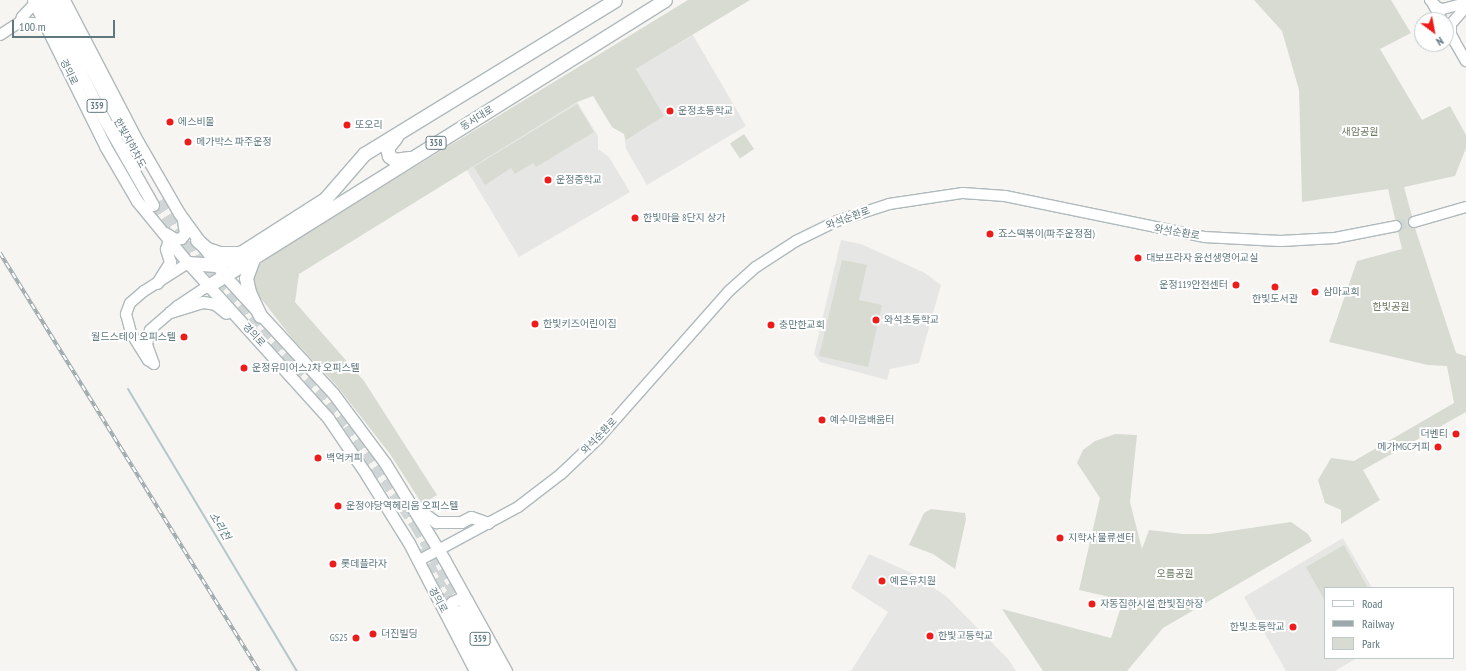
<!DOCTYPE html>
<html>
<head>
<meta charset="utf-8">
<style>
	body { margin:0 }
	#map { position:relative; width:1466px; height:671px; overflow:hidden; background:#f6f5f2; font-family:"PT Sans Narrow","Noto Sans KR",sans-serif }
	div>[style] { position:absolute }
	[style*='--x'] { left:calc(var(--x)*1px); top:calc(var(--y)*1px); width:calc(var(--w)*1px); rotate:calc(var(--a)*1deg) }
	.built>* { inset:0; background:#e6e7e5 }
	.green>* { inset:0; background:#d7dbd1; transform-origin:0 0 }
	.stream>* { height:2px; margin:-1px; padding:0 1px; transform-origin:1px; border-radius:1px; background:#b4c7c8 }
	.secondary-tunnel>* { height:10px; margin-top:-5px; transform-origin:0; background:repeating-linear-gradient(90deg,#d0d6d5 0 10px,transparent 0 15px) }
	.primary-tunnel>* { height:11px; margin-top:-5.5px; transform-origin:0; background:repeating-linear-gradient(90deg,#d0d6d5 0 11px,transparent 0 16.5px) }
	.roads { filter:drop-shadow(1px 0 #b0b9bc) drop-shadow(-1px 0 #b0b9bc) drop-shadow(0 1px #b0b9bc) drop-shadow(0 -1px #b0b9bc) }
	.secondary>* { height:10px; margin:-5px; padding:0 5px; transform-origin:5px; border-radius:5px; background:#fff }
	.primary>* { height:11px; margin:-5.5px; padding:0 5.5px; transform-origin:5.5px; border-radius:5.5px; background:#fff }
	.highway>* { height:13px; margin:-6.5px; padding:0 6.5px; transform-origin:6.5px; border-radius:6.5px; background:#fff }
	.rail>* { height:3.5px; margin-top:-1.75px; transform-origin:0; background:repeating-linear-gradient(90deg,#fff 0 6px,#9da8ab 0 12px); box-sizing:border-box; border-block:1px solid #9da8ab }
	.dots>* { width:11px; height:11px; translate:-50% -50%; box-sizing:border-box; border:2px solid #fff; border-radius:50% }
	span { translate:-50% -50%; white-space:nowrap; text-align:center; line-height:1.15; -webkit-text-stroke:4px #fff; paint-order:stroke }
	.shield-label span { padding:1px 3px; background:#fff; border:1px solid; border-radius:3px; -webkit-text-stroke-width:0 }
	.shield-label { font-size:9px; color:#5f787f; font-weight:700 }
	.street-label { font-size:10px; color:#5f787f }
	.poi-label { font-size:10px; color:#5f787f }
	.left { translate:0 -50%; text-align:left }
	.right { translate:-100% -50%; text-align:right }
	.park-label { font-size:10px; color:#68775e }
	.water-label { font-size:11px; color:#5a797b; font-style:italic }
	.legend { position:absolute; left:1324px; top:587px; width:130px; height:72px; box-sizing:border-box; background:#fff; border:1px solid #bfc9cc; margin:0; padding:5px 7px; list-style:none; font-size:12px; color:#5f787f }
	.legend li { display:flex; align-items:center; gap:8px; height:20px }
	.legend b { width:20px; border:1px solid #bfc9cc }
	.north { position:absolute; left:1414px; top:12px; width:40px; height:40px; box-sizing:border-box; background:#fff; border:1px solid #bfc9cc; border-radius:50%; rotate:148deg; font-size:11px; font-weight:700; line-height:16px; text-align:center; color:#5f787f }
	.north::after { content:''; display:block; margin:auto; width:14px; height:18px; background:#ed1c1b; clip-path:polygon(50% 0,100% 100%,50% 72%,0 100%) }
	.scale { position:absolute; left:12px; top:20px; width:103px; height:18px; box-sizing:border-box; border:2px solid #5f787f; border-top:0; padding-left:5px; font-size:12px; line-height:14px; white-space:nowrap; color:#5f787f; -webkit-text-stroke:3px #fff; paint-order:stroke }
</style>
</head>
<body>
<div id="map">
	<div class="built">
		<i style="clip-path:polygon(693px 35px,746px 126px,647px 185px,626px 149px,624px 134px,612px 127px,636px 69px)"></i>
		<i style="clip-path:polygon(577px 102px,598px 136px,598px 149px,609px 157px,630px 192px,519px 257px,466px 169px)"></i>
		<i style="clip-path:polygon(841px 240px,861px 244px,925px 273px,941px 285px,919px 363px,890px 369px,887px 380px,820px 362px,814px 354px)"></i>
		<i style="clip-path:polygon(1343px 538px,1372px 588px,1325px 588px,1325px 658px,1357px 658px,1335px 671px,1286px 671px,1244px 597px)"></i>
		<i style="clip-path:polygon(869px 554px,914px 574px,947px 597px,1008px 659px,1016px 671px,851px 671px,888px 612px,851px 588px)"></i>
	</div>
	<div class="green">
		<i style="clip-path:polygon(688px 0,750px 0,636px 69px,664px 116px,626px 140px,624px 134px,612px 127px,593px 96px,577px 102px,299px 274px,295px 302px,364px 381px,437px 495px,422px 504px,390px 454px,337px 386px,291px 337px,252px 287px,253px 275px,260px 264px,277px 251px)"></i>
		<i style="clip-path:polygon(1254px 0,1391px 0,1411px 33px,1380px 49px,1422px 120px,1450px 106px,1466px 135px,1466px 148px,1455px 176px,1404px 187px,1416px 231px,1456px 353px,1466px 356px,1466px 412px,1363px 470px,1380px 500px,1341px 524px,1341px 510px,1325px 503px,1318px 480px,1331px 458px,1354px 461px,1454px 403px,1447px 366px,1428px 365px,1329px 342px,1357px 261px,1402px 249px,1388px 189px,1302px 202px,1299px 90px,1282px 31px)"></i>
		<i style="clip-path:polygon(577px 104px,594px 132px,536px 167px,533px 163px,515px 174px,511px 168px,485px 185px,474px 167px)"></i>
		<i style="left:744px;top:134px;width:18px;height:17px;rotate:56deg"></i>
		<i style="clip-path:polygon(842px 260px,867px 265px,859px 300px,882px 305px,868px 367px,819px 356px)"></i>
		<i style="clip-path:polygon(1115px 434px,1137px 435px,1130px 502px,1142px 549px,1149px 530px,1183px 534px,1210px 534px,1291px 522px,1308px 534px,1312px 541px,1163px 628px,1127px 671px,1043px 671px,1002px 609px,1111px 638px,1123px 600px,1079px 590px,1100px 498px,1077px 463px,1083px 450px,1095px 441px)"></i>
		<i style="clip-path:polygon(931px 509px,965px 513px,966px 519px,955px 569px,933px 554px,909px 545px,924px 513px)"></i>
		<i style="clip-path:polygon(1344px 545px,1368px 588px,1325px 588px,1325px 601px,1306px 567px)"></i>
	</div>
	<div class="stream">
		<i style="--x:128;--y:389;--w:329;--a:59.1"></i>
	</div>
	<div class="secondary-tunnel">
		<i style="--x:1396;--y:226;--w:18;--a:-13"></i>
	</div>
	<div class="primary-tunnel">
		<i style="--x:162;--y:199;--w:66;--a:56.8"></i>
		<i style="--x:198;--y:254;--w:227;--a:48.7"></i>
		<i style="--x:348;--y:425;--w:122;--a:56"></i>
		<i style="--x:416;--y:526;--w:94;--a:59.9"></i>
		<i style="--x:153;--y:205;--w:78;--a:52.8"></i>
		<i style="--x:420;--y:549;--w:70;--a:60.2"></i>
	</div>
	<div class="roads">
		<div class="secondary">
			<i style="--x:1430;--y:0;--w:11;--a:45"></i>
			<i style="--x:1438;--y:8;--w:5;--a:11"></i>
			<i style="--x:1443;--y:9;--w:24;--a:-15"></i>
			<i style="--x:1433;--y:4;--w:18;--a:61"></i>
			<i style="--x:20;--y:22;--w:5;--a:-68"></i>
			<i style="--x:22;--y:17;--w:18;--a:-47"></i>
			<i style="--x:0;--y:35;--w:24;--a:-33"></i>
			<i style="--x:20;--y:22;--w:24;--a:5"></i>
			<i style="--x:1452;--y:37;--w:28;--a:60"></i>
			<i style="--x:1455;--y:42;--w:9;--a:-117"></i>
			<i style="--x:1451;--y:34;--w:10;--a:-90"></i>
			<i style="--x:1451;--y:24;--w:23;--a:-49"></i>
			<i style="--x:1414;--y:222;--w:54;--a:-16.1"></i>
			<i style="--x:188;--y:263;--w:52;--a:147.5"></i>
			<i style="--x:144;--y:291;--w:18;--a:139"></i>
			<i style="--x:130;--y:303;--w:12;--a:110"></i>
			<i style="--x:126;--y:314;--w:20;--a:75"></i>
			<i style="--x:131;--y:333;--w:32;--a:58"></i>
			<i style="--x:148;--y:360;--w:7;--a:34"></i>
			<i style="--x:154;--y:364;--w:20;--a:-110"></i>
			<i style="--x:147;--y:345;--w:15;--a:-79"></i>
			<i style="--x:150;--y:330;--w:37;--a:-41"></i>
			<i style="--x:178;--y:306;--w:36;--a:-34"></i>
			<i style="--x:418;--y:561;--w:114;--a:-28.4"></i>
			<i style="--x:518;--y:507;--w:54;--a:-37.5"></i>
			<i style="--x:561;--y:474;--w:51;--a:-43.4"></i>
			<i style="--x:598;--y:439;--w:198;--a:-48.5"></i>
			<i style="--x:729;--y:291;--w:36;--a:-42"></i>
			<i style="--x:756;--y:267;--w:48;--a:-33"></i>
			<i style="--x:796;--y:241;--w:46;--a:-26"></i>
			<i style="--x:837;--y:221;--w:55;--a:-18.1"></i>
			<i style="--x:889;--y:204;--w:75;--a:-8.5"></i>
			<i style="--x:963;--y:193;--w:42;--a:4.1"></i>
			<i style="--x:1005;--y:196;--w:203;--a:11.6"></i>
			<i style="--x:1204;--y:237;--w:77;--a:3"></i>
			<i style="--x:1281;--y:241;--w:54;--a:-3.2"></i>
			<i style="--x:1335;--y:238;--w:62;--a:-11.1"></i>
		</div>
		<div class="primary">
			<i style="--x:33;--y:0;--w:163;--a:63.7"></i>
			<i style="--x:105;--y:146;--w:64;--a:59.8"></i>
			<i style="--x:137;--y:201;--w:80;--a:50.6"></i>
			<i style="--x:188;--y:263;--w:209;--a:47.9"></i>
			<i style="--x:328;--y:418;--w:68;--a:55.8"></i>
			<i style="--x:366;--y:474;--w:81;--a:58.1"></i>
			<i style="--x:409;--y:543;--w:144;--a:62.7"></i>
			<i style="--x:44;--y:0;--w:133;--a:63.2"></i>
			<i style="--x:104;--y:119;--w:99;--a:60.3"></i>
			<i style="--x:54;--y:0;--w:170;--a:61.9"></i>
			<i style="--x:64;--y:0;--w:160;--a:62.5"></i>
			<i style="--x:138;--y:142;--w:82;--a:60"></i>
			<i style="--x:179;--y:213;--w:77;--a:54"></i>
			<i style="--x:224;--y:275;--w:161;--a:47.3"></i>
			<i style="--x:333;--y:393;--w:87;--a:53.4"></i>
			<i style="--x:385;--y:463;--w:113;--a:58.4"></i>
			<i style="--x:444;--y:559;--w:128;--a:61"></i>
			<i style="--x:165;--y:233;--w:12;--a:31"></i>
			<i style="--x:175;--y:239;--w:6;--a:-9"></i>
			<i style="--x:181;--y:238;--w:6;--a:-51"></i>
			<i style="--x:185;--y:233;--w:12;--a:-99"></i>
			<i style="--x:157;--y:283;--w:25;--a:-58"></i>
			<i style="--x:170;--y:262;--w:14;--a:-107"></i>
			<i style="--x:166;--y:249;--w:9;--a:-72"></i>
			<i style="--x:170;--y:312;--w:34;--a:-17"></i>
			<i style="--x:203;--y:302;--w:12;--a:9"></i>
			<i style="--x:215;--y:304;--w:14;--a:39"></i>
			<i style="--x:415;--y:507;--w:26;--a:36"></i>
			<i style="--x:436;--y:522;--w:25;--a:0"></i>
			<i style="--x:461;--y:522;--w:11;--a:-27"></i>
			<i style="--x:471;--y:517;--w:18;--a:19"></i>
			<i style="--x:464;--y:607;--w:72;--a:63.4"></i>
			<i style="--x:456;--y:611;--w:67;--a:63.4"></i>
			<i style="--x:447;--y:614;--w:13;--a:-67"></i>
			<i style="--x:452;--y:602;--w:10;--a:-24"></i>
			<i style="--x:461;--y:598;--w:6;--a:18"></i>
		</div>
		<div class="highway">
			<i style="--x:396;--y:137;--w:14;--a:129"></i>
			<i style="--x:387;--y:148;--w:8;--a:76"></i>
			<i style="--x:389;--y:156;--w:7;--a:34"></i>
			<i style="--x:395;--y:160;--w:14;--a:-8"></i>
			<i style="--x:197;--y:240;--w:13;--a:42"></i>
			<i style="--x:207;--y:249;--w:13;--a:18"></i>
			<i style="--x:219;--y:253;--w:17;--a:0"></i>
			<i style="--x:254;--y:256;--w:23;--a:110"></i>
			<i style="--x:246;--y:278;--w:14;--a:78"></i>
			<i style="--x:249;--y:292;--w:26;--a:65"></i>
			<i style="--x:188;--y:263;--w:28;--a:4"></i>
			<i style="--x:216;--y:265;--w:29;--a:-27"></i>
			<i style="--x:242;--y:252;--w:98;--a:-32.6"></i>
			<i style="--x:325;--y:199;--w:60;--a:-49.1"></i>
			<i style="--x:364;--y:154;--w:294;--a:-31.5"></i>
			<i style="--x:208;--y:286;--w:539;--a:-32.04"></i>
		</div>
	</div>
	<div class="rail">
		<i style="--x:0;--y:253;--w:492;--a:58.2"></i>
	</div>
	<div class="dots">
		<i style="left:670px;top:111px;background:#ed1c1b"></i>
		<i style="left:170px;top:122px;background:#ed1c1b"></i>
		<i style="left:347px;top:125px;background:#ed1c1b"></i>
		<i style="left:188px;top:142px;background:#ed1c1b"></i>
		<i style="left:548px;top:180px;background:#ed1c1b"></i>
		<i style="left:635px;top:218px;background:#ed1c1b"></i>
		<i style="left:990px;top:234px;background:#ed1c1b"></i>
		<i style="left:1138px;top:258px;background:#ed1c1b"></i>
		<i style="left:1236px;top:285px;background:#ed1c1b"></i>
		<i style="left:1275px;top:287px;background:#ed1c1b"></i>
		<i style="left:1315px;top:292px;background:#ed1c1b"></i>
		<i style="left:876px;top:320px;background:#ed1c1b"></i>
		<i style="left:535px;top:324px;background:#ed1c1b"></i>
		<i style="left:771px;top:325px;background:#ed1c1b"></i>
		<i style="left:184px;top:337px;background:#ed1c1b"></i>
		<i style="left:244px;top:368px;background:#ed1c1b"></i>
		<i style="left:822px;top:420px;background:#ed1c1b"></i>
		<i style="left:1456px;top:434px;background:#ed1c1b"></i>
		<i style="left:1438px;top:447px;background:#ed1c1b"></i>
		<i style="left:318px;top:458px;background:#ed1c1b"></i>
		<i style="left:338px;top:506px;background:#ed1c1b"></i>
		<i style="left:1060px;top:538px;background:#ed1c1b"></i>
		<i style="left:333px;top:564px;background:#ed1c1b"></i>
		<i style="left:882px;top:581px;background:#ed1c1b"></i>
		<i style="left:1092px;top:604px;background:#ed1c1b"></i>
		<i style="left:1293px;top:627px;background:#ed1c1b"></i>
		<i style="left:373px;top:634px;background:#ed1c1b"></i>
		<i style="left:930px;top:636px;background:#ed1c1b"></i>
		<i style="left:356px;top:638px;background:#ed1c1b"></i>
	</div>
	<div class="shield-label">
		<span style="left:97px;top:106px">359</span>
		<span style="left:436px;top:143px">358</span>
		<span style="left:480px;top:639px">359</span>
	</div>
	<div class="street-label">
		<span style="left:69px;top:72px;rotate:64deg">경의로</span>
		<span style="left:477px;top:118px;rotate:-32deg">동서대로</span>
		<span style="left:130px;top:143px;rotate:61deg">한빛지하차도</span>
		<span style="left:848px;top:218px;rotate:-20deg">와석순환로</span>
		<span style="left:1177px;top:232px;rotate:10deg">와석순환로</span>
		<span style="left:254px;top:335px;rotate:47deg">경의로</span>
		<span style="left:599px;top:436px;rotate:-46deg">와석순환로</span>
		<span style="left:438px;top:600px;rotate:61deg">경의로</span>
	</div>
	<div class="poi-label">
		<span class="left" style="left:678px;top:111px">운정초등학교</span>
		<span class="left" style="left:178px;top:122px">에스비몰</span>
		<span class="left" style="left:355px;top:125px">또오리</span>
		<span class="left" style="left:196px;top:142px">메가박스 파주운정</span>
		<span class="left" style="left:556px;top:180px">운정중학교</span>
		<span class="left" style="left:643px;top:218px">한빛마을 8단지 상가</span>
		<span class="left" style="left:998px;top:234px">죠스떡볶이(파주운정점)</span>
		<span class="left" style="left:1146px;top:258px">대보프라자 윤선생영어교실</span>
		<span class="right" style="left:1228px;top:285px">운정119안전센터</span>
		<span class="left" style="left:1323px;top:292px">삼마교회</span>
		<span style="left:1275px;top:299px">한빛도서관</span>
		<span class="left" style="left:884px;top:320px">와석초등학교</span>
		<span class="left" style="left:543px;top:324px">한빛키즈어린이집</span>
		<span class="left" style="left:779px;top:325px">충만한교회</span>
		<span class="right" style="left:176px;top:337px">월드스테이 오피스텔</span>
		<span class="left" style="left:252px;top:368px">운정유미어스2차 오피스텔</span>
		<span class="left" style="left:830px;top:420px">예수마음배움터</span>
		<span class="right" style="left:1448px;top:434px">더벤티</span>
		<span class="right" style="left:1430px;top:447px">메가MGC커피</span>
		<span class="left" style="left:326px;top:458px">백억커피</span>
		<span class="left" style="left:346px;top:506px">운정야당역헤리움 오피스텔</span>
		<span class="left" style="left:1068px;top:538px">지학사 물류센터</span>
		<span class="left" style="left:341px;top:564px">롯데플라자</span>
		<span class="left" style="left:890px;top:581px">예은유치원</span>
		<span class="left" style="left:1100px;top:604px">자동집하시설 한빛집하장</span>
		<span class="right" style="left:1285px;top:627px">한빛초등학교</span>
		<span class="left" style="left:381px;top:634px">더진빌딩</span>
		<span class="left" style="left:938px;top:636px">한빛고등학교</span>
		<span class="right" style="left:348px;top:638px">GS25</span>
	</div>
	<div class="park-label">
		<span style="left:1360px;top:132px">새암공원</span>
		<span style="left:1391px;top:307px">한빛공원</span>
		<span style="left:1175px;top:574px">오름공원</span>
	</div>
	<div class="water-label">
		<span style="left:220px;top:526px;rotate:59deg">소리천</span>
	</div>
	<ul class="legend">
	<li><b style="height:5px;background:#fff"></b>Road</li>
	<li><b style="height:5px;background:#9da8ab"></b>Railway</li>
	<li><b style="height:11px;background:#d7dbd1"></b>Park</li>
	</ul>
	<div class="north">N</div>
	<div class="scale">100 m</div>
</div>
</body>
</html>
